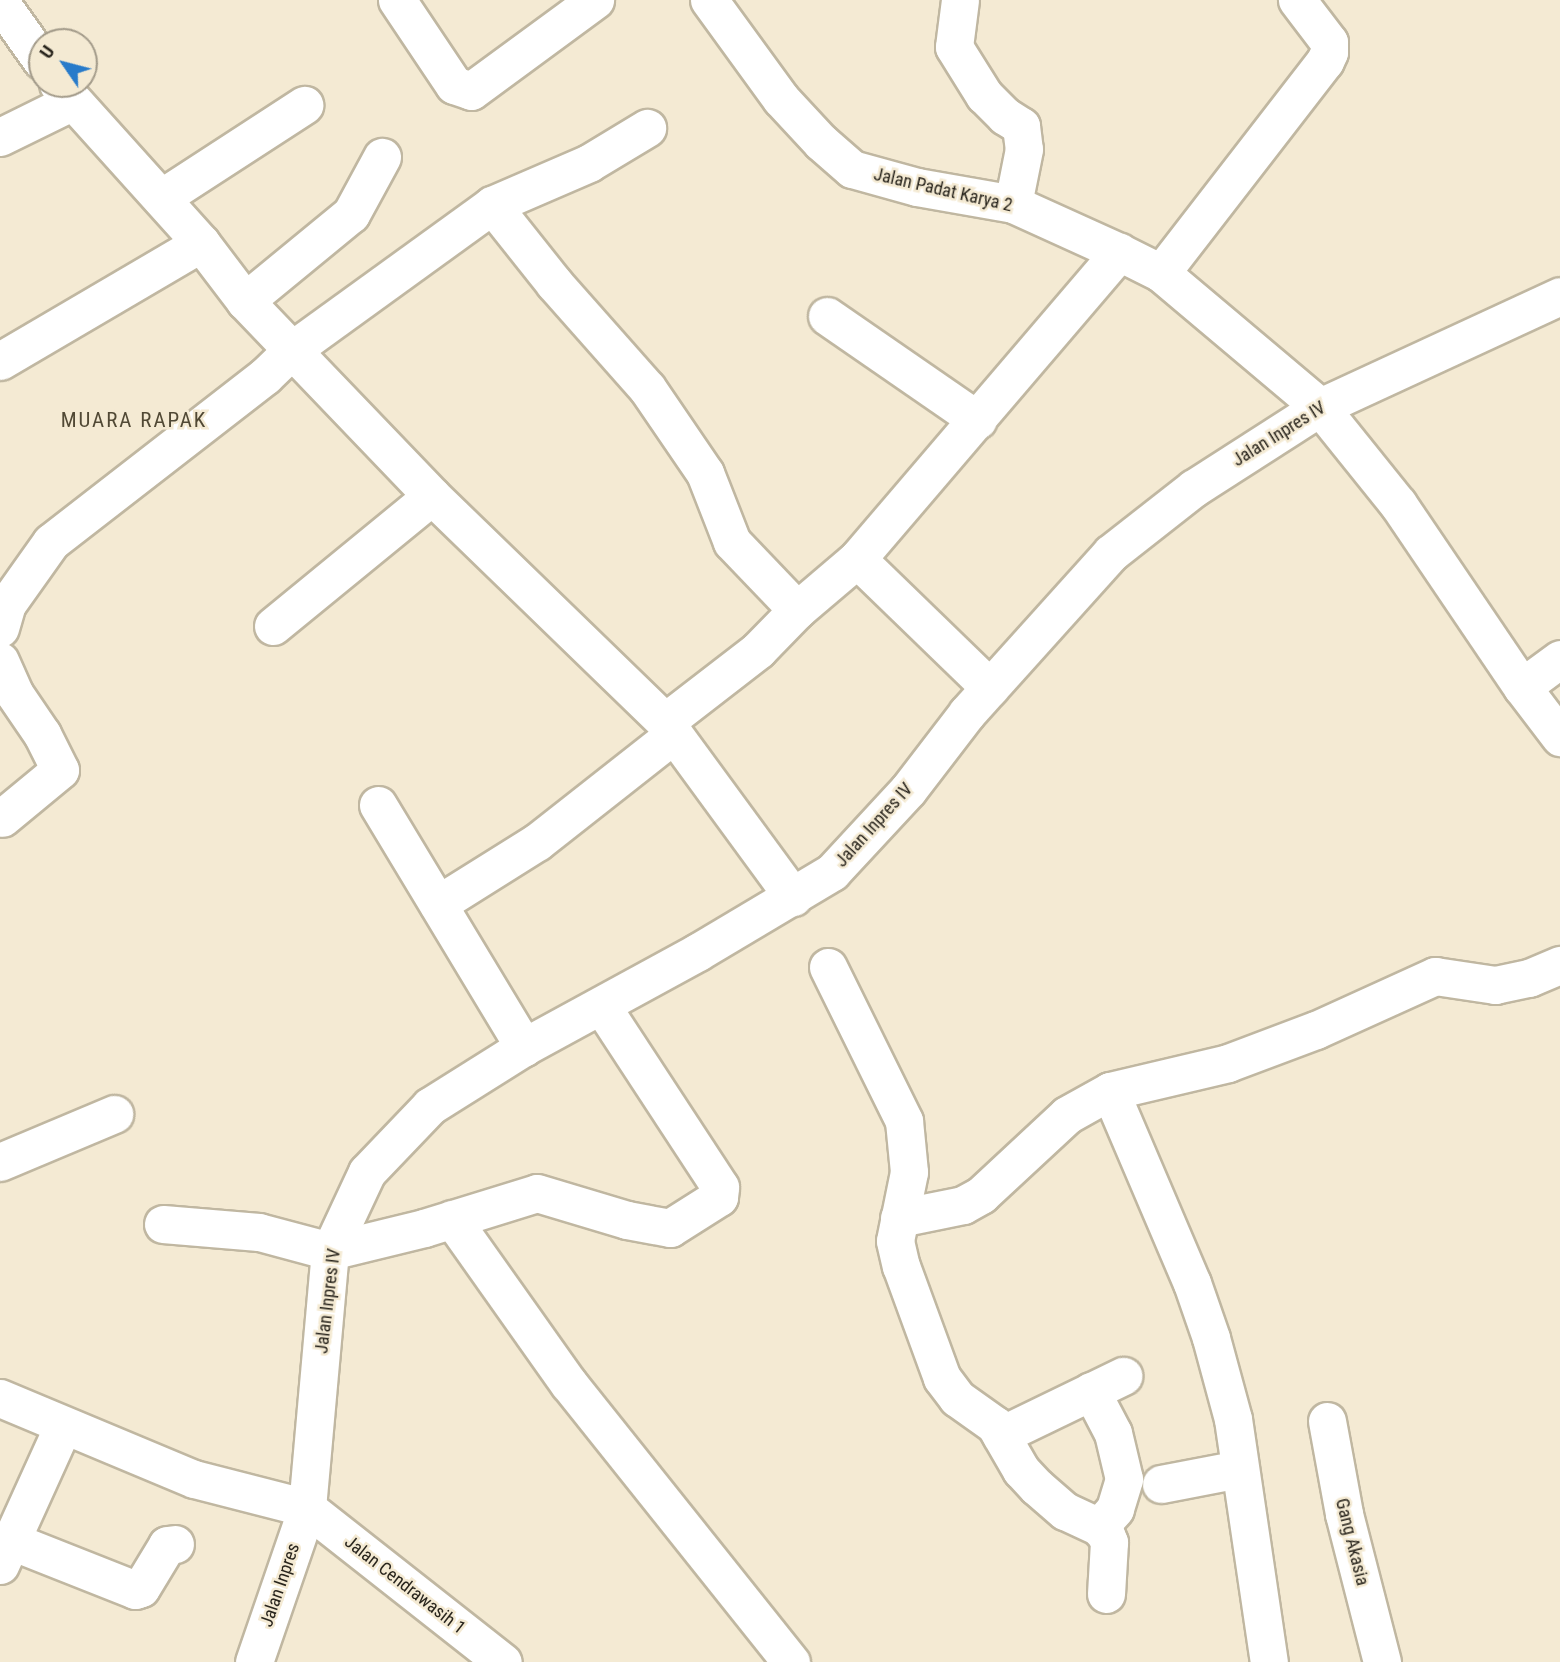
<!DOCTYPE html>
<html>
<head>
<meta charset="utf-8">
<style>
	body { margin:0 }
	#map { position:relative; width:1560px; height:1662px; overflow:hidden; background:#f4ead3; font-family:"Roboto Condensed",sans-serif }
	div>[style] { position:absolute }
	[style*='--x'] { left:calc(var(--x)*1px); top:calc(var(--y)*1px); width:calc(var(--w)*1px); rotate:calc(var(--a)*1deg) }
	.roads { filter:drop-shadow(2px 0 #c0b7a1) drop-shadow(-2px 0 #c0b7a1) drop-shadow(0 2px #c0b7a1) drop-shadow(0 -2px #c0b7a1) }
	.street>* { height:37px; margin:-18.5px; padding:0 18.5px; transform-origin:18.5px; border-radius:18.5px; background:#fff }
	span { translate:-50% -50%; white-space:nowrap; text-align:center; line-height:1.15; -webkit-text-stroke:5px #f4ead3; paint-order:stroke }
	.street-label { font-size:18px; color:#29251d }
	.quarter-label { font-size:21px; color:#514935; letter-spacing:2px }
	.north { position:absolute; left:28px; top:28px; width:70px; height:70px; box-sizing:border-box; background:#f4ead3; border:2px solid #a39b8a; border-radius:50%; rotate:305deg; font-size:19px; font-weight:700; line-height:28px; text-align:center; color:#29251d }
	.north::after { content:''; display:block; margin:auto; width:24px; height:32px; background:#287bca; clip-path:polygon(50% 0,100% 100%,50% 72%,0 100%) }
</style>
</head>
<body>
<div id="map">
	<div class="roads">
		<div class="street">
			<i style="--x:397;--y:0;--w:102;--a:56.2"></i>
			<i style="--x:454;--y:85;--w:18;--a:19"></i>
			<i style="--x:471;--y:91;--w:154;--a:-36.3"></i>
			<i style="--x:709;--y:0;--w:122;--a:54"></i>
			<i style="--x:781;--y:99;--w:59;--a:47.1"></i>
			<i style="--x:821;--y:142;--w:41;--a:41.1"></i>
			<i style="--x:852;--y:169;--w:67;--a:15.5"></i>
			<i style="--x:917;--y:187;--w:97;--a:10"></i>
			<i style="--x:1013;--y:204;--w:116;--a:24.4"></i>
			<i style="--x:1119;--y:252;--w:47;--a:26.6"></i>
			<i style="--x:1161;--y:273;--w:208;--a:40.1"></i>
			<i style="--x:1320;--y:407;--w:124;--a:51.2"></i>
			<i style="--x:1398;--y:504;--w:221;--a:55.9"></i>
			<i style="--x:1522;--y:687;--w:63;--a:52.8"></i>
			<i style="--x:960;--y:0;--w:47;--a:97.3"></i>
			<i style="--x:954;--y:47;--w:57;--a:58"></i>
			<i style="--x:984;--y:95;--w:30;--a:45"></i>
			<i style="--x:1005;--y:116;--w:19;--a:32"></i>
			<i style="--x:1021;--y:126;--w:23;--a:83"></i>
			<i style="--x:1024;--y:149;--w:56;--a:101.3"></i>
			<i style="--x:0;--y:2;--w:72;--a:54.6"></i>
			<i style="--x:58;--y:84;--w:214;--a:48"></i>
			<i style="--x:201;--y:243;--w:73;--a:52.8"></i>
			<i style="--x:245;--y:301;--w:270;--a:46.2"></i>
			<i style="--x:432;--y:496;--w:325;--a:44.1"></i>
			<i style="--x:665;--y:722;--w:217;--a:53.8"></i>
			<i style="--x:0;--y:137;--w:79;--a:-26.2"></i>
			<i style="--x:161;--y:198;--w:171;--a:-33"></i>
			<i style="--x:492;--y:205;--w:100;--a:51.5"></i>
			<i style="--x:554;--y:283;--w:140;--a:48.5"></i>
			<i style="--x:647;--y:388;--w:103;--a:55.7"></i>
			<i style="--x:705;--y:473;--w:74;--a:68.6"></i>
			<i style="--x:732;--y:542;--w:94;--a:46.3"></i>
			<i style="--x:1161;--y:273;--w:268;--a:-52.3"></i>
			<i style="--x:1325;--y:61;--w:10;--a:-66"></i>
			<i style="--x:1329;--y:52;--w:10;--a:-90"></i>
			<i style="--x:1329;--y:42;--w:53;--a:-127.3"></i>
			<i style="--x:245;--y:301;--w:137;--a:-39.4"></i>
			<i style="--x:351;--y:214;--w:65;--a:-61.5"></i>
			<i style="--x:827;--y:316;--w:183;--a:34.6"></i>
			<i style="--x:0;--y:361;--w:233;--a:-30.4"></i>
			<i style="--x:857;--y:559;--w:185;--a:44.1"></i>
			<i style="--x:273;--y:626;--w:205;--a:-39.3"></i>
			<i style="--x:0;--y:628;--w:25;--a:-74"></i>
			<i style="--x:7;--y:604;--w:76;--a:-54.6"></i>
			<i style="--x:51;--y:542;--w:271;--a:-37.8"></i>
			<i style="--x:265;--y:376;--w:37;--a:-44"></i>
			<i style="--x:292;--y:350;--w:247;--a:-35.9"></i>
			<i style="--x:492;--y:205;--w:106;--a:-23.4"></i>
			<i style="--x:589;--y:163;--w:68;--a:-31.1"></i>
			<i style="--x:0;--y:661;--w:35;--a:66"></i>
			<i style="--x:14;--y:693;--w:50;--a:55.7"></i>
			<i style="--x:42;--y:734;--w:40;--a:63.4"></i>
			<i style="--x:60;--y:770;--w:75;--a:140.4"></i>
			<i style="--x:1522;--y:687;--w:47;--a:-36.4"></i>
			<i style="--x:665;--y:722;--w:118;--a:-37.7"></i>
			<i style="--x:758;--y:650;--w:56;--a:-45.7"></i>
			<i style="--x:797;--y:610;--w:79;--a:-40.4"></i>
			<i style="--x:857;--y:559;--w:404;--a:-49.5"></i>
			<i style="--x:378;--y:805;--w:283;--a:58.9"></i>
			<i style="--x:438;--y:904;--w:117;--a:-32.1"></i>
			<i style="--x:537;--y:842;--w:174;--a:-38.2"></i>
			<i style="--x:828;--y:967;--w:172;--a:63.7"></i>
			<i style="--x:904;--y:1121;--w:51;--a:84.4"></i>
			<i style="--x:909;--y:1172;--w:70;--a:101.5"></i>
			<i style="--x:895;--y:1241;--w:26;--a:77"></i>
			<i style="--x:901;--y:1266;--w:119;--a:69.9"></i>
			<i style="--x:942;--y:1378;--w:25;--a:53"></i>
			<i style="--x:957;--y:1398;--w:47;--a:35.4"></i>
			<i style="--x:995;--y:1425;--w:52;--a:60"></i>
			<i style="--x:1021;--y:1470;--w:23;--a:47"></i>
			<i style="--x:1037;--y:1487;--w:37;--a:41"></i>
			<i style="--x:1065;--y:1511;--w:38;--a:25"></i>
			<i style="--x:1099;--y:1527;--w:11;--a:49"></i>
			<i style="--x:1106;--y:1535;--w:8;--a:67"></i>
			<i style="--x:1109;--y:1542;--w:52;--a:93.3"></i>
			<i style="--x:1110;--y:1091;--w:209;--a:66.9"></i>
			<i style="--x:1192;--y:1283;--w:58;--a:70.9"></i>
			<i style="--x:1211;--y:1338;--w:84;--a:74.8"></i>
			<i style="--x:1233;--y:1419;--w:246;--a:81.6"></i>
			<i style="--x:0;--y:1162;--w:124;--a:-22.8"></i>
			<i style="--x:899;--y:1218;--w:65;--a:-11.5"></i>
			<i style="--x:963;--y:1205;--w:21;--a:-29"></i>
			<i style="--x:981;--y:1195;--w:117;--a:-42.9"></i>
			<i style="--x:1067;--y:1115;--w:49;--a:-29.2"></i>
			<i style="--x:1110;--y:1091;--w:121;--a:-13.3"></i>
			<i style="--x:1228;--y:1063;--w:94;--a:-20.6"></i>
			<i style="--x:1316;--y:1030;--w:131;--a:-24.4"></i>
			<i style="--x:1435;--y:976;--w:61;--a:8.5"></i>
			<i style="--x:1495;--y:985;--w:35;--a:-12"></i>
			<i style="--x:1529;--y:978;--w:34;--a:-23"></i>
			<i style="--x:452;--y:1219;--w:202;--a:54.7"></i>
			<i style="--x:569;--y:1384;--w:356;--a:51.4"></i>
			<i style="--x:163;--y:1224;--w:96;--a:4.8"></i>
			<i style="--x:259;--y:1232;--w:73;--a:15"></i>
			<i style="--x:330;--y:1251;--w:97;--a:-13.7"></i>
			<i style="--x:424;--y:1228;--w:118;--a:-17.2"></i>
			<i style="--x:537;--y:1193;--w:94;--a:16.7"></i>
			<i style="--x:627;--y:1220;--w:44;--a:10.5"></i>
			<i style="--x:670;--y:1228;--w:58;--a:-32.3"></i>
			<i style="--x:719;--y:1197;--w:10;--a:-84"></i>
			<i style="--x:720;--y:1187;--w:215;--a:-123.2"></i>
			<i style="--x:1091;--y:1391;--w:47;--a:62.4"></i>
			<i style="--x:1113;--y:1433;--w:47;--a:76.6"></i>
			<i style="--x:1124;--y:1479;--w:31;--a:107"></i>
			<i style="--x:1115;--y:1509;--w:24;--a:132"></i>
			<i style="--x:0;--y:1398;--w:210;--a:22.7"></i>
			<i style="--x:194;--y:1479;--w:117;--a:14.4"></i>
			<i style="--x:307;--y:1508;--w:249;--a:38.2"></i>
			<i style="--x:1327;--y:1421;--w:95;--a:79.6"></i>
			<i style="--x:1344;--y:1514;--w:153;--a:75.6"></i>
			<i style="--x:1001;--y:1435;--w:136;--a:-25.8"></i>
			<i style="--x:1161;--y:1484;--w:79;--a:-10.9"></i>
			<i style="--x:9;--y:1540;--w:136;--a:21.6"></i>
			<i style="--x:135;--y:1590;--w:6;--a:-18"></i>
			<i style="--x:141;--y:1588;--w:50;--a:-58.8"></i>
			<i style="--x:167;--y:1545;--w:8;--a:-7"></i>
			<i style="--x:0;--y:1565;--w:153;--a:-65.6"></i>
			<i style="--x:254;--y:1662;--w:163;--a:-71"></i>
			<i style="--x:307;--y:1508;--w:258;--a:-84.9"></i>
			<i style="--x:330;--y:1251;--w:87;--a:-64.9"></i>
			<i style="--x:367;--y:1172;--w:91;--a:-46.3"></i>
			<i style="--x:430;--y:1106;--w:111;--a:-32.1"></i>
			<i style="--x:524;--y:1047;--w:198;--a:-28.6"></i>
			<i style="--x:698;--y:952;--w:156;--a:-30.8"></i>
			<i style="--x:832;--y:872;--w:112;--a:-47.2"></i>
			<i style="--x:908;--y:790;--w:97;--a:-52.5"></i>
			<i style="--x:967;--y:713;--w:215;--a:-48"></i>
			<i style="--x:1111;--y:553;--w:105;--a:-38.1"></i>
			<i style="--x:1194;--y:488;--w:150;--a:-32.7"></i>
			<i style="--x:1320;--y:407;--w:264;--a:-24.8"></i>
		</div>
	</div>
	<div class="street-label">
		<span style="left:943px;top:190px;rotate:13deg">Jalan Padat Karya 2</span>
		<span style="left:1279px;top:434px;rotate:-32deg">Jalan Inpres IV</span>
		<span style="left:874px;top:825px;rotate:-48deg">Jalan Inpres IV</span>
		<span style="left:328px;top:1301px;rotate:-83deg">Jalan Inpres IV</span>
		<span style="left:1352px;top:1542px;rotate:76deg">Gang Akasia</span>
		<span style="left:280px;top:1585px;rotate:-71deg">Jalan Inpres</span>
		<span style="left:405px;top:1585px;rotate:38deg">Jalan Cendrawasih 1</span>
	</div>
	<div class="quarter-label">
		<span style="left:134px;top:420px">MUARA RAPAK</span>
	</div>
	<div class="north">U</div>
</div>
</body>
</html>
